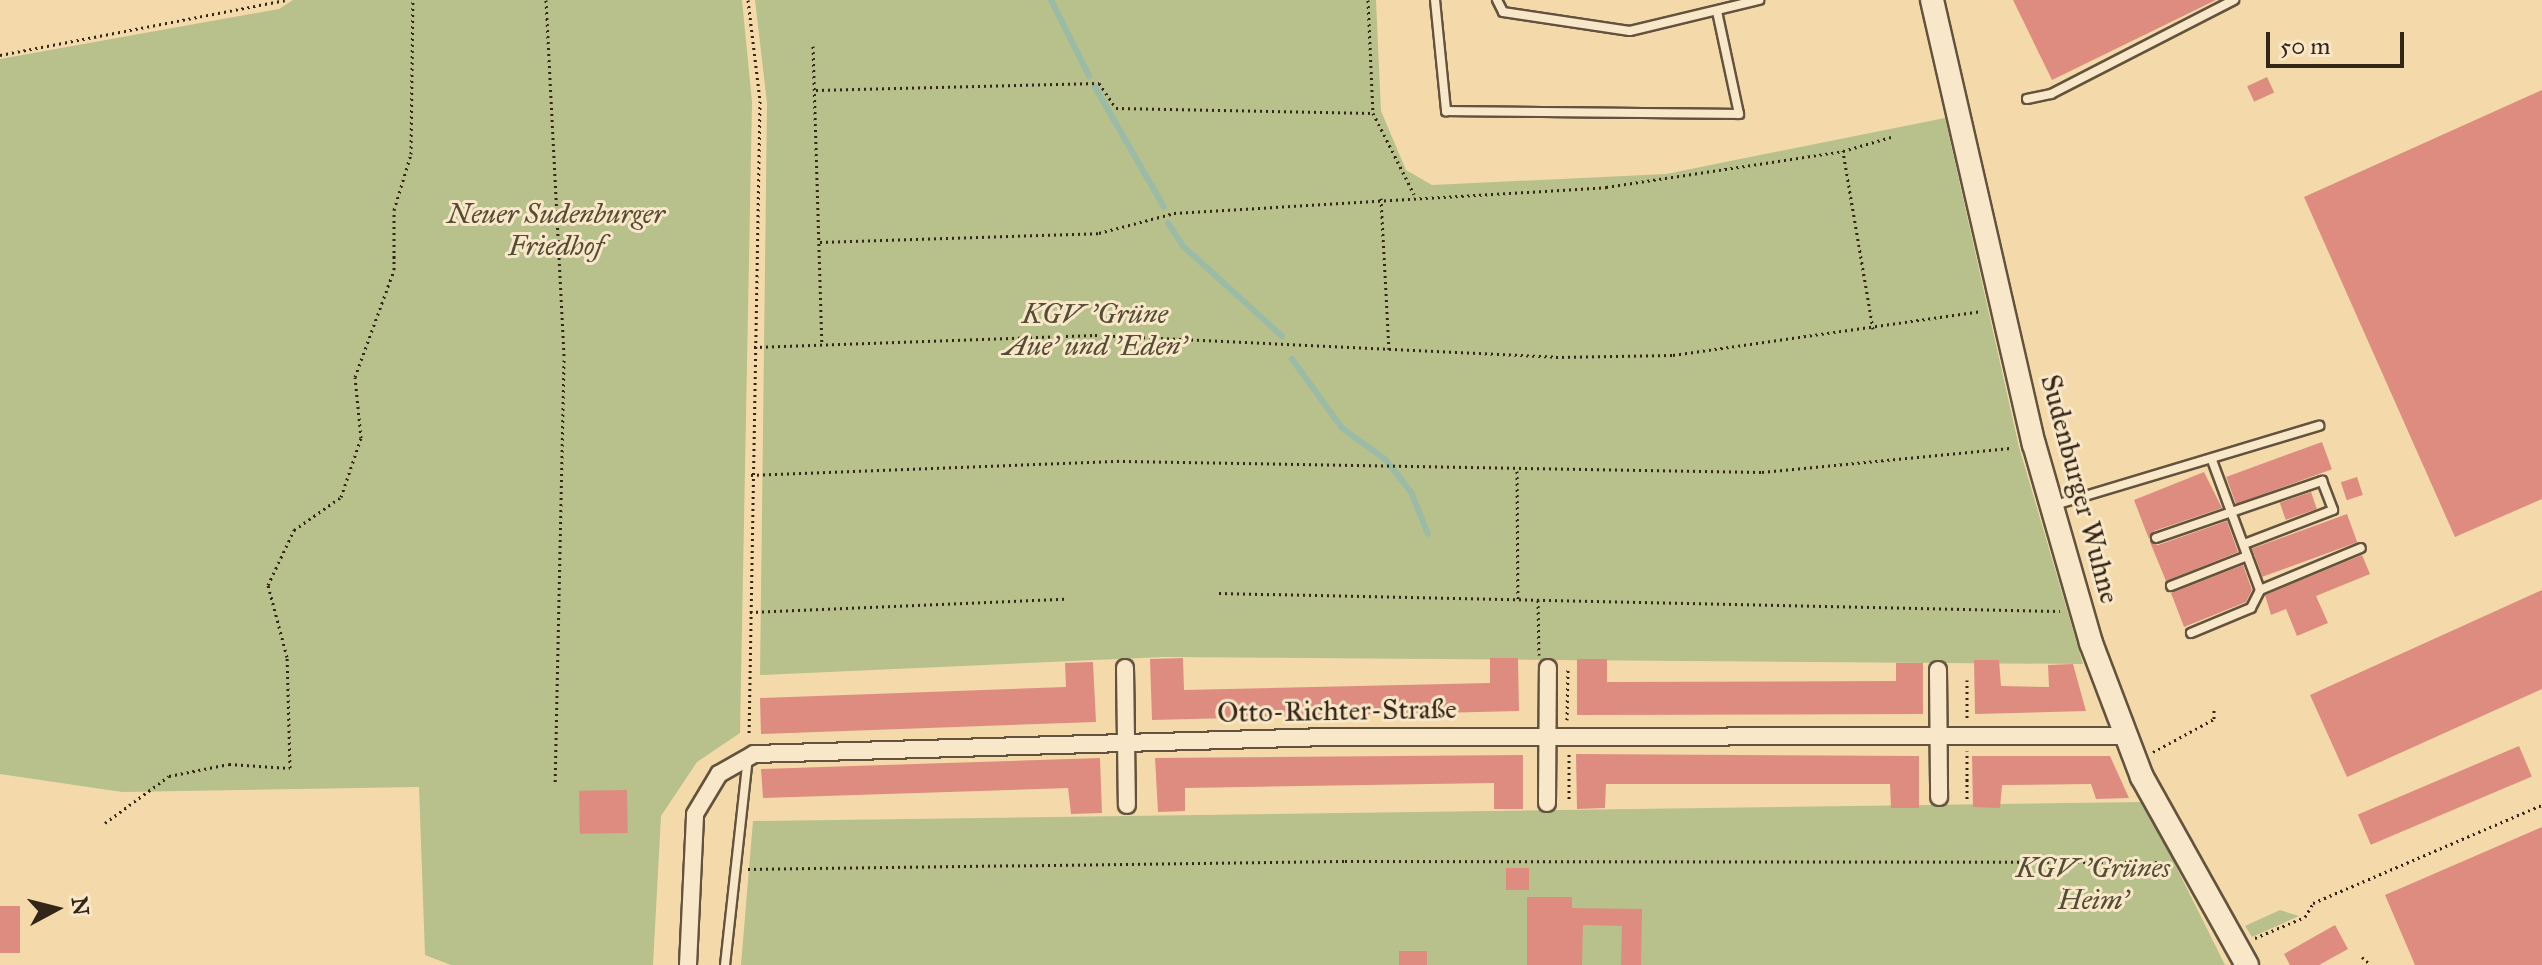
<!DOCTYPE html>
<html>
<head>
<meta charset="utf-8">
<style>
	body { margin:0 }
	#map { position:relative; width:2542px; height:965px; overflow:hidden; background:#f4daab; font-family:"IM FELL Great Primer",serif }
	div>[style] { position:absolute }
	[style*='--x'] { left:calc(var(--x)*1px); top:calc(var(--y)*1px); width:calc(var(--w)*1px); rotate:calc(var(--a)*1deg) }
	.green>* { inset:0; background:#b8c08c }
	.stream>* { height:6px; margin:-3px; padding:0 3px; transform-origin:3px; border-radius:3px; background:#9cbba6 }
	.building>* { inset:0; background:#dd8c7f; transform-origin:0 0 }
	.path>* { height:3px; margin-top:-1.5px; transform-origin:0; background:repeating-linear-gradient(90deg,#332518 0 2px,transparent 0 6px) }
	.roads { filter:drop-shadow(2px 0 #63523d) drop-shadow(-2px 0 #63523d) drop-shadow(0 2px #63523d) drop-shadow(0 -2px #63523d) }
	.lane>* { height:8px; margin:-4px; padding:0 4px; transform-origin:4px; border-radius:4px; background:#f8e7c8 }
	.street>* { height:16px; margin:-8px; padding:0 8px; transform-origin:8px; border-radius:8px; background:#f8e7c8 }
	.secondary>* { height:22px; margin:-11px; padding:0 11px; transform-origin:11px; border-radius:11px; background:#f8e7c8 }
	span { translate:-50% -50%; white-space:nowrap; text-align:center; line-height:1.15; -webkit-text-stroke:6px #f8e7c8; paint-order:stroke }
	.park-label { font-size:28px; color:#544c35; font-style:italic }
	.street-label { font-size:28px; color:#332518 }
	.north { position:absolute; left:16px; top:869px; width:80px; height:80px; -webkit-text-stroke:6px #f8e7c8; paint-order:stroke; rotate:83deg; font-size:22px; font-weight:700; line-height:32px; text-align:center; color:#332518 }
	.north::after { content:''; display:block; margin:auto; width:28px; height:36px; background:#332518; clip-path:polygon(50% 0,100% 100%,50% 72%,0 100%) }
	.scale { position:absolute; left:2266px; top:32px; width:138px; height:36px; box-sizing:border-box; border:4px solid #332518; border-top:0; padding-left:10px; font-size:24px; line-height:28px; white-space:nowrap; color:#332518; -webkit-text-stroke:6px #f8e7c8; paint-order:stroke }
</style>
</head>
<body>
<div id="map">
	<div class="green">
		<i style="clip-path:polygon(293px 0,742px 0,752px 102px,740px 733px,697px 762px,661px 816px,653px 965px,451px 965px,425px 955px,419px 787px,122px 792px,0 774px,0 59px,279px 9px)"></i>
		<i style="clip-path:polygon(755px 0,1376px 0,1381px 111px,1406px 170px,1432px 185px,1666px 174px,1945px 118px,2019px 447px,2083px 664px,1163px 657px,760px 675px,767px 103px)"></i>
		<i style="clip-path:polygon(2144px 802px,2225px 965px,741px 965px,753px 821px)"></i>
		<i style="clip-path:polygon(2280px 910px,2299px 916px,2252px 937px,2245px 926px)"></i>
	</div>
	<div class="stream">
		<i style="--x:1051;--y:0;--w:85;--a:63.4"></i>
		<i style="--x:1095;--y:87;--w:138;--a:60.1"></i>
		<i style="--x:1168;--y:223;--w:27;--a:57"></i>
		<i style="--x:1183;--y:246;--w:134;--a:42.3"></i>
		<i style="--x:1292;--y:359;--w:85;--a:54.1"></i>
		<i style="--x:1342;--y:428;--w:54;--a:36"></i>
		<i style="--x:1386;--y:460;--w:41;--a:52"></i>
		<i style="--x:1411;--y:492;--w:45;--a:68"></i>
	</div>
	<div class="building">
		<i style="clip-path:polygon(2013px 0,2216px 0,2052px 80px)"></i>
		<i style="left:2267px;top:77px;width:17px;height:22px;rotate:65deg"></i>
		<i style="clip-path:polygon(2542px 90px,2542px 499px,2455px 537px,2304px 197px)"></i>
		<i style="left:2322px;top:442px;width:29px;height:102px;rotate:70deg"></i>
		<i style="clip-path:polygon(2204px 472px,2222px 508px,2154px 531px,2149px 539px,2134px 500px)"></i>
		<i style="left:2357px;top:477px;width:19px;height:17px;rotate:72deg"></i>
		<i style="left:2311px;top:492px;width:18px;height:33px;rotate:71deg"></i>
		<i style="left:2347px;top:514px;width:30px;height:101px;rotate:70deg"></i>
		<i style="clip-path:polygon(2227px 521px,2238px 552px,2166px 581px,2150px 542px,2158px 545px)"></i>
		<i style="clip-path:polygon(2362px 555px,2370px 574px,2316px 596px,2328px 623px,2297px 636px,2286px 609px,2271px 615px,2265px 595px)"></i>
		<i style="clip-path:polygon(2243px 565px,2252px 590px,2246px 602px,2184px 627px,2171px 593px)"></i>
		<i style="clip-path:polygon(2542px 590px,2542px 689px,2347px 777px,2310px 695px)"></i>
		<i style="clip-path:polygon(1183px 658px,1184px 690px,1490px 683px,1490px 658px,1518px 658px,1519px 711px,1152px 720px,1150px 659px)"></i>
		<i style="clip-path:polygon(1577px 659px,1607px 659px,1607px 682px,1896px 681px,1896px 663px,1923px 663px,1923px 714px,1577px 715px)"></i>
		<i style="clip-path:polygon(1974px 660px,1999px 660px,2001px 686px,2049px 687px,2048px 665px,2073px 664px,2086px 711px,1975px 714px)"></i>
		<i style="clip-path:polygon(1093px 662px,1096px 722px,761px 734px,760px 698px,1066px 687px,1065px 663px)"></i>
		<i style="left:2519px;top:746px;width:33px;height:175px;rotate:67deg"></i>
		<i style="clip-path:polygon(1576px 754px,1919px 756px,1919px 808px,1891px 808px,1890px 784px,1606px 784px,1605px 808px,1577px 809px)"></i>
		<i style="clip-path:polygon(1523px 755px,1523px 809px,1494px 809px,1494px 783px,1185px 788px,1185px 811px,1158px 812px,1155px 758px)"></i>
		<i style="clip-path:polygon(1972px 756px,2110px 756px,2129px 798px,2096px 799px,2091px 784px,2002px 785px,2000px 808px,1973px 807px)"></i>
		<i style="clip-path:polygon(1100px 758px,1102px 813px,1071px 814px,1068px 788px,763px 798px,761px 769px)"></i>
		<i style="left:627px;top:790px;width:43px;height:48px;rotate:89deg"></i>
		<i style="clip-path:polygon(2542px 827px,2542px 965px,2415px 965px,2385px 895px)"></i>
		<i style="left:1506px;top:868px;width:23px;height:22px"></i>
		<i style="clip-path:polygon(1527px 897px,1572px 897px,1572px 908px,1642px 909px,1641px 965px,1621px 965px,1622px 926px,1583px 925px,1582px 965px,1527px 965px)"></i>
		<i style="left:0;top:906px;width:20px;height:47px"></i>
		<i style="clip-path:polygon(2335px 925px,2348px 949px,2319px 965px,2290px 965px,2284px 954px)"></i>
		<i style="left:1399px;top:951px;width:28px;height:14px"></i>
	</div>
	<div class="path">
		<i style="--x:546;--y:0;--w:360;--a:87.1"></i>
		<i style="--x:564;--y:360;--w:425;--a:91.2"></i>
		<i style="--x:748;--y:0;--w:102;--a:83.2"></i>
		<i style="--x:760;--y:101;--w:635;--a:90.99"></i>
		<i style="--x:1368;--y:0;--w:113;--a:87.5"></i>
		<i style="--x:1373;--y:113;--w:91;--a:63.2"></i>
		<i style="--x:813;--y:46;--w:297;--a:88.3"></i>
		<i style="--x:0;--y:55;--w:290;--a:-10.9"></i>
		<i style="--x:816;--y:90;--w:283;--a:-1.4"></i>
		<i style="--x:1099;--y:83;--w:30;--a:56"></i>
		<i style="--x:1116;--y:108;--w:257;--a:1.1"></i>
		<i style="--x:1381;--y:198;--w:152;--a:87"></i>
		<i style="--x:820;--y:242;--w:279;--a:-1.8"></i>
		<i style="--x:1099;--y:233;--w:78;--a:-14.9"></i>
		<i style="--x:1174;--y:213;--w:433;--a:-3.4"></i>
		<i style="--x:1606;--y:187;--w:240;--a:-8.6"></i>
		<i style="--x:1873;--y:329;--w:181;--a:-99.6"></i>
		<i style="--x:1843;--y:151;--w:50;--a:-16.3"></i>
		<i style="--x:754;--y:347;--w:341;--a:-2"></i>
		<i style="--x:1095;--y:335;--w:462;--a:2.7"></i>
		<i style="--x:1556;--y:357;--w:117;--a:-1"></i>
		<i style="--x:1673;--y:355;--w:312;--a:-8.1"></i>
		<i style="--x:1517;--y:471;--w:128;--a:89.6"></i>
		<i style="--x:751;--y:475;--w:372;--a:-2.2"></i>
		<i style="--x:1123;--y:461;--w:639;--a:0.99"></i>
		<i style="--x:1762;--y:472;--w:252;--a:-5.5"></i>
		<i style="--x:1219;--y:593;--w:841;--a:1.23"></i>
		<i style="--x:1538;--y:600;--w:55;--a:89"></i>
		<i style="--x:750;--y:612;--w:315;--a:-2.4"></i>
		<i style="--x:1967;--y:680;--w:40;--a:90"></i>
		<i style="--x:1567;--y:720;--w:52;--a:-88.9"></i>
		<i style="--x:2153;--y:752;--w:69;--a:-28.4"></i>
		<i style="--x:2214;--y:719;--w:11;--a:-90"></i>
		<i style="--x:1569;--y:754;--w:45;--a:90"></i>
		<i style="--x:1967;--y:799;--w:48;--a:-90"></i>
		<i style="--x:105;--y:823;--w:79;--a:-36.3"></i>
		<i style="--x:169;--y:776;--w:61;--a:-11.3"></i>
		<i style="--x:229;--y:764;--w:61;--a:3.8"></i>
		<i style="--x:290;--y:768;--w:111;--a:-91.5"></i>
		<i style="--x:287;--y:657;--w:74;--a:-104.8"></i>
		<i style="--x:268;--y:585;--w:61;--a:-64.7"></i>
		<i style="--x:294;--y:530;--w:57;--a:-35.1"></i>
		<i style="--x:341;--y:497;--w:62;--a:-71.3"></i>
		<i style="--x:361;--y:438;--w:61;--a:-95.6"></i>
		<i style="--x:355;--y:377;--w:114;--a:-70"></i>
		<i style="--x:394;--y:270;--w:60;--a:-90"></i>
		<i style="--x:394;--y:210;--w:59;--a:-73.1"></i>
		<i style="--x:411;--y:154;--w:154;--a:-89.3"></i>
		<i style="--x:748;--y:869;--w:597;--a:-0.77"></i>
		<i style="--x:1345;--y:861;--w:823;--a:0.07"></i>
		<i style="--x:2255;--y:938;--w:54;--a:-22.8"></i>
		<i style="--x:2305;--y:917;--w:16;--a:-60"></i>
		<i style="--x:2313;--y:903;--w:249;--a:-23.2"></i>
		<i style="--x:2362;--y:957;--w:12;--a:42"></i>
	</div>
	<div class="roads">
		<div class="lane">
			<i style="--x:1435;--y:0;--w:112;--a:84.3"></i>
			<i style="--x:1446;--y:111;--w:293;--a:0.6"></i>
			<i style="--x:1739;--y:114;--w:105;--a:-102.1"></i>
			<i style="--x:1497;--y:0;--w:13;--a:63"></i>
			<i style="--x:1503;--y:12;--w:128;--a:8.5"></i>
			<i style="--x:1630;--y:31;--w:133;--a:-13.5"></i>
			<i style="--x:2027;--y:99;--w:25;--a:-12"></i>
			<i style="--x:2051;--y:94;--w:206;--a:-27.2"></i>
			<i style="--x:2055;--y:505;--w:276;--a:-16.7"></i>
			<i style="--x:2156;--y:538;--w:176;--a:-19"></i>
			<i style="--x:2322;--y:481;--w:31;--a:69"></i>
			<i style="--x:2333;--y:510;--w:95;--a:159.1"></i>
			<i style="--x:2171;--y:586;--w:82;--a:-21.5"></i>
			<i style="--x:2260;--y:590;--w:109;--a:-22.6"></i>
			<i style="--x:2191;--y:633;--w:65;--a:-22.6"></i>
			<i style="--x:2251;--y:608;--w:20;--a:-63"></i>
			<i style="--x:2260;--y:590;--w:139;--a:-110.3"></i>
			<i style="--x:725;--y:965;--w:209;--a:-83.7"></i>
		</div>
		<div class="street">
			<i style="--x:1125;--y:668;--w:137;--a:89.2"></i>
			<i style="--x:1938;--y:670;--w:127;--a:89.5"></i>
			<i style="--x:1547;--y:803;--w:135;--a:-89.6"></i>
			<i style="--x:688;--y:965;--w:151;--a:-87.3"></i>
			<i style="--x:695;--y:814;--w:47;--a:-59"></i>
			<i style="--x:719;--y:774;--w:40;--a:-29.7"></i>
			<i style="--x:754;--y:754;--w:573;--a:-1.7"></i>
			<i style="--x:1327;--y:737;--w:797;--a:-0.07"></i>
		</div>
		<div class="secondary">
			<i style="--x:1932;--y:0;--w:456;--a:77.1"></i>
			<i style="--x:2034;--y:444;--w:207;--a:74"></i>
			<i style="--x:2091;--y:643;--w:143;--a:69.2"></i>
			<i style="--x:2142;--y:777;--w:215;--a:60.8"></i>
		</div>
	</div>
	<div class="park-label">
		<span style="left:556px;top:230px">Neuer Sudenburger<br>Friedhof</span>
		<span style="left:1095px;top:330px">KGV 'Grüne<br>Aue' und 'Eden'</span>
		<span style="left:2093px;top:884px">KGV 'Grünes<br>Heim'</span>
	</div>
	<div class="street-label">
		<span style="left:2080px;top:489px;rotate:75deg">Sudenburger Wuhne</span>
		<span style="left:1337px;top:711px;rotate:-1deg">Otto-Richter-Straße</span>
	</div>
	<div class="north">N</div>
	<div class="scale">50 m</div>
</div>
</body>
</html>
